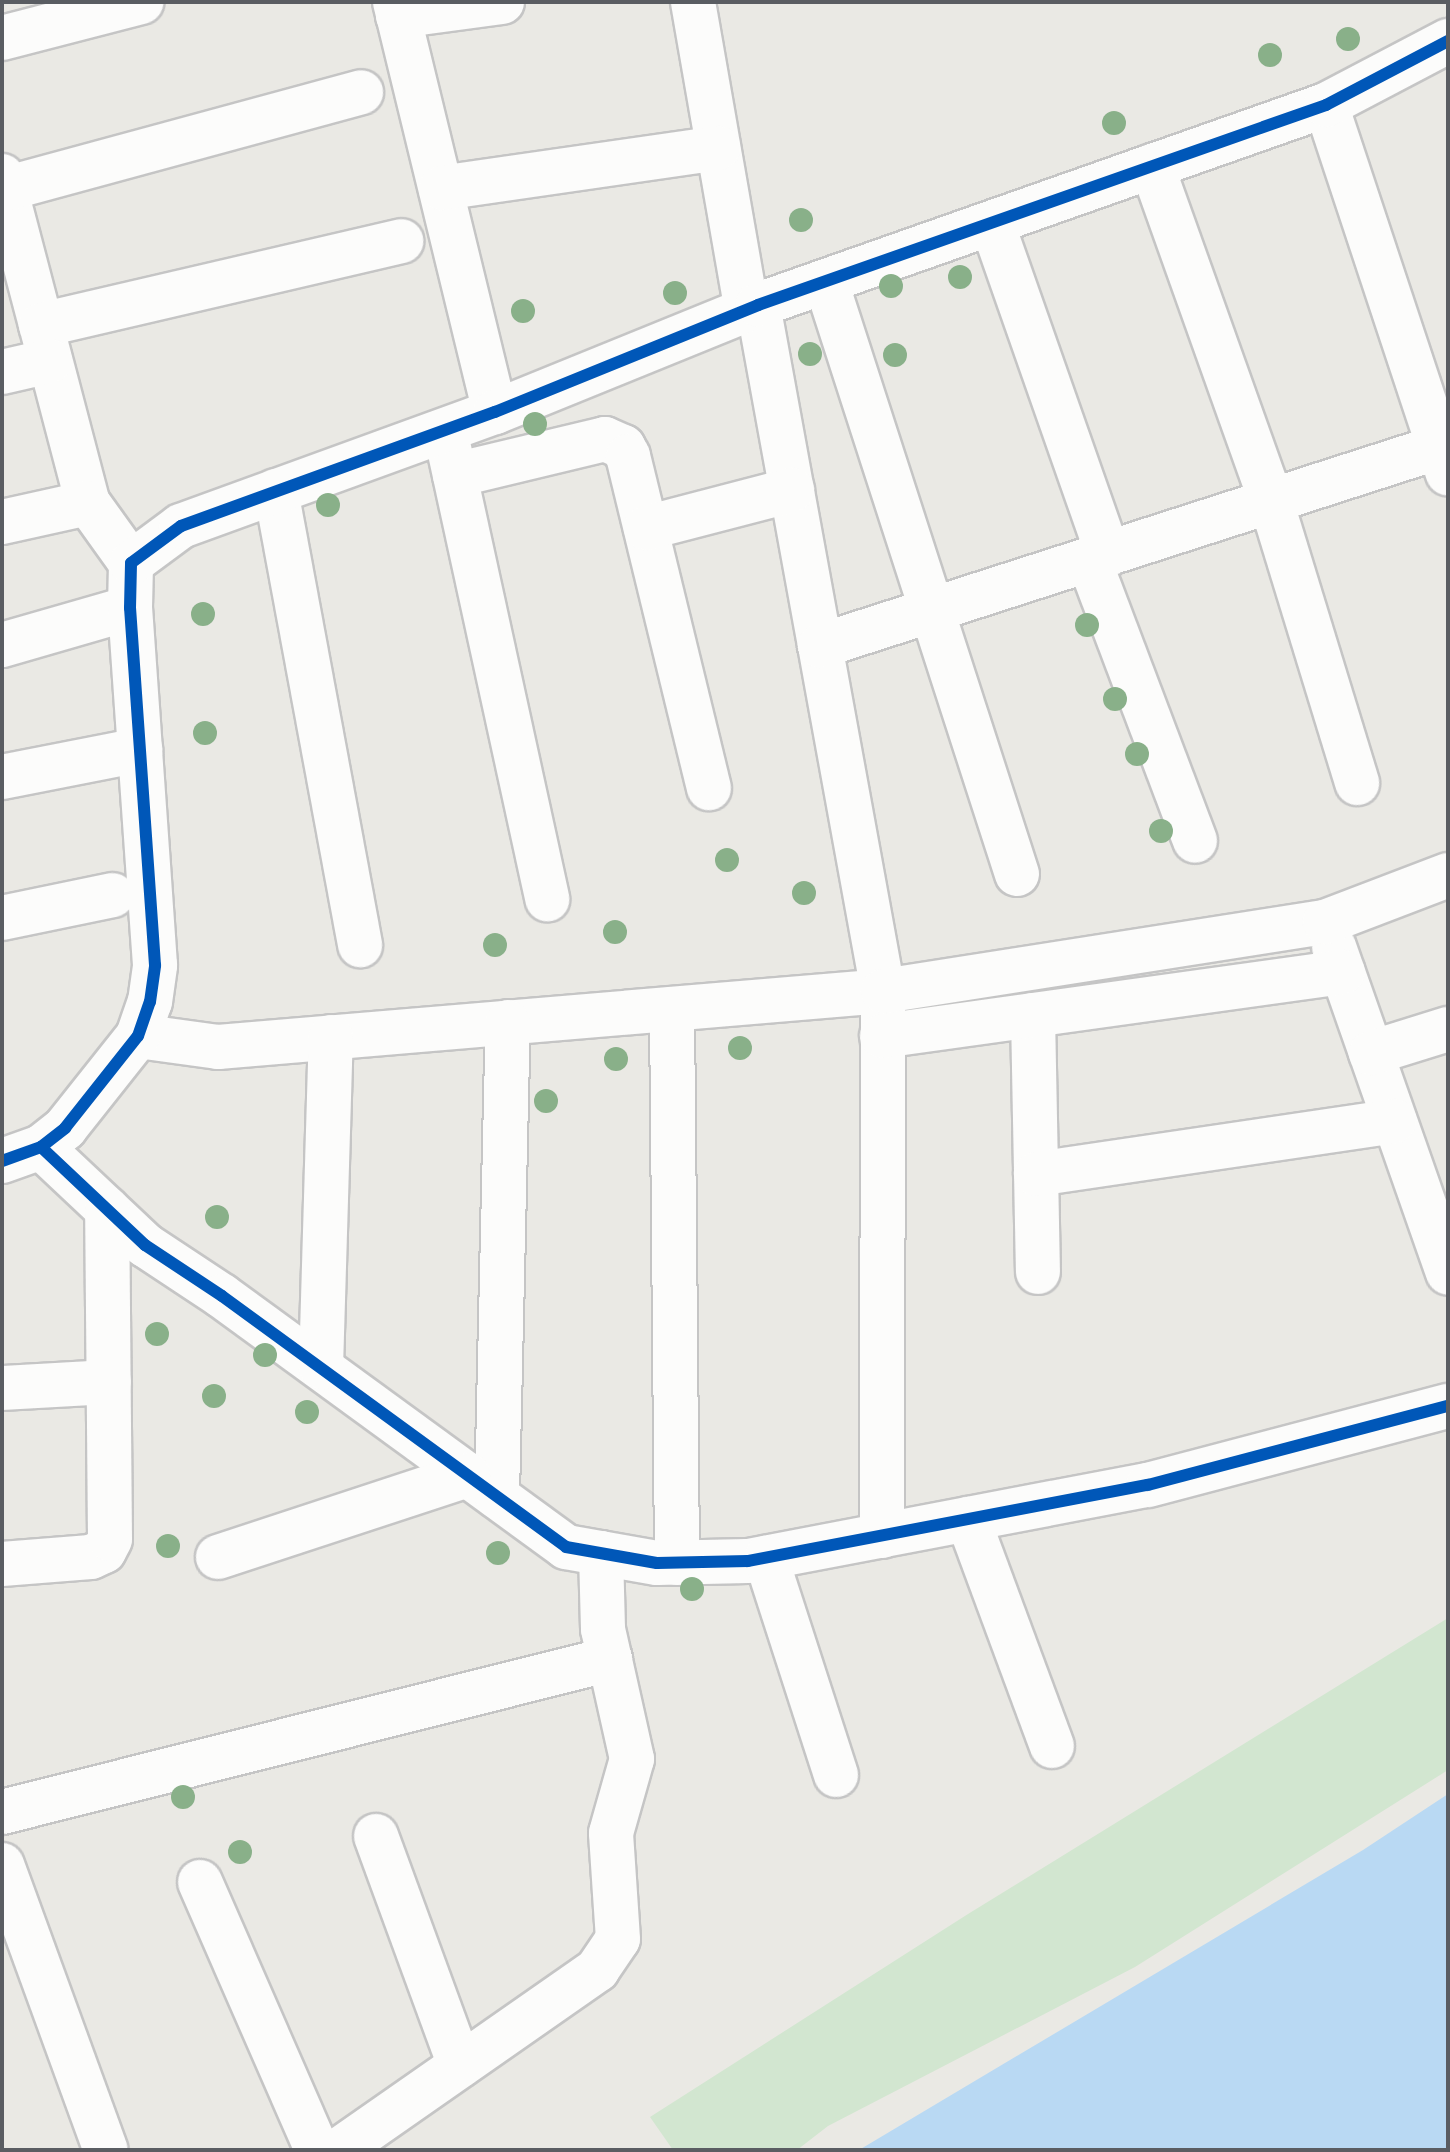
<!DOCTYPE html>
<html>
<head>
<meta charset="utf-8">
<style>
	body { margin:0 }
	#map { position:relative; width:1450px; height:2152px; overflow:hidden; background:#eae9e4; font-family:"Varela Round",sans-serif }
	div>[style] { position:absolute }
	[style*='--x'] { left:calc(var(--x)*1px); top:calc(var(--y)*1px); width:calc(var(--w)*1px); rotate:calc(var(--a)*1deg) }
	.green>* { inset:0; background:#d2e6d0 }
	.water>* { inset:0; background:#b9d9f3 }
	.roads { filter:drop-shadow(2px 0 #c5c5c5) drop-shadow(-2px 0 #c5c5c5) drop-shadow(0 2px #c5c5c5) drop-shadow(0 -2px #c5c5c5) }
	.minor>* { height:44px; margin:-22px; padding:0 22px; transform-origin:22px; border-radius:22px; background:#fcfcfb }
	.cycleway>* { height:12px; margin:-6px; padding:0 6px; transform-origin:6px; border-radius:6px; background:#0057b8 }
	.trees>* { width:24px; height:24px; margin:-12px; border-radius:50%; background:#89b089 }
	span { translate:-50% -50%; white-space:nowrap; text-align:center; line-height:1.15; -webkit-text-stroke:6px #fff; paint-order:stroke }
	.frame { position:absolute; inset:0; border:4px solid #5a5d62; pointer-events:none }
</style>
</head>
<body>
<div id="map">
	<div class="green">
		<i style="clip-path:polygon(1448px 1618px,1448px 1770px,1135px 1967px,828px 2126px,797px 2150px,673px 2150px,650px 2117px,968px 1914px)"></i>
	</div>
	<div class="water">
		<i style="clip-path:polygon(1448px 1794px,1448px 2150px,859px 2150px,1363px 1850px)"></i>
	</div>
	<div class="roads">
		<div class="minor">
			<i style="--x:395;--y:2;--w:422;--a:76.3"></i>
			<i style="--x:693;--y:2;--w:313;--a:80.1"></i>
			<i style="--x:398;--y:16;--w:105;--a:-7.7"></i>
			<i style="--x:2;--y:38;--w:144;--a:-14.5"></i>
			<i style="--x:1326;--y:105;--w:388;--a:71.7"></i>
			<i style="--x:1152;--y:166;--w:356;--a:70.4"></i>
			<i style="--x:1271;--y:501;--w:295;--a:73"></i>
			<i style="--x:2;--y:176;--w:338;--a:75.3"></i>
			<i style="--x:88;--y:503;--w:74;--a:54.4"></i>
			<i style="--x:441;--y:188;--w:280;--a:-8.2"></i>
			<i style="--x:5;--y:189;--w:369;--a:-15.2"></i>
			<i style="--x:992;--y:223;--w:351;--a:70.7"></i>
			<i style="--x:826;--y:282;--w:622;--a:72.12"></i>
			<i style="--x:758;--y:305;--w:697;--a:79.67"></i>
			<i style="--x:883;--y:991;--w:545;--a:90.11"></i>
			<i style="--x:41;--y:325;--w:370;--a:-13.1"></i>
			<i style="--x:2;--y:372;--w:49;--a:-12.9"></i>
			<i style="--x:449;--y:448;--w:462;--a:77.7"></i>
			<i style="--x:455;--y:475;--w:154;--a:-13.5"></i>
			<i style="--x:605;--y:439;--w:20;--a:24"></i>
			<i style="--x:623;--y:447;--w:10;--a:61"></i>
			<i style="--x:628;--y:456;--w:342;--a:76.3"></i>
			<i style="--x:276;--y:491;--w:462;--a:79.5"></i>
			<i style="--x:2;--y:522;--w:88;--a:-12.5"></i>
			<i style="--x:646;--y:528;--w:151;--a:-14.6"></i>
			<i style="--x:1089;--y:560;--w:300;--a:69.3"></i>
			<i style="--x:2;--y:645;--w:133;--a:-16.1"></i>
			<i style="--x:820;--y:646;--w:660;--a:-17.83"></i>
			<i style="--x:2;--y:777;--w:141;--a:-11.1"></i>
			<i style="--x:2;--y:918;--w:113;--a:-11.7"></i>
			<i style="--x:1334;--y:947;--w:345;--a:70.7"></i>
			<i style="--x:672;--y:1009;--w:554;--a:89.48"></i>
			<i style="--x:1033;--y:1015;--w:257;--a:88.9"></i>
			<i style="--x:138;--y:1036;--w:81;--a:7.8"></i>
			<i style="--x:218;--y:1047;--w:667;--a:-4.81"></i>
			<i style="--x:883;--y:991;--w:447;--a:-8.9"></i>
			<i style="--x:1325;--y:922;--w:132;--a:-20.9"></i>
			<i style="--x:882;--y:1036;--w:465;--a:-7.9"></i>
			<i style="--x:1371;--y:1053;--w:81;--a:-17.3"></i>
			<i style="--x:41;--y:1147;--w:143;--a:43.3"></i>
			<i style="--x:145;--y:1245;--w:92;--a:33.5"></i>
			<i style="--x:222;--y:1296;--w:426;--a:36.1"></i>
			<i style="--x:566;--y:1547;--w:92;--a:10"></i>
			<i style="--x:657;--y:1563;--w:91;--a:-1.3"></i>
			<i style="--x:748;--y:1561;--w:407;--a:-10.8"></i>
			<i style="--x:1148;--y:1485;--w:310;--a:-14.8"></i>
			<i style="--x:2;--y:1161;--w:41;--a:-19.7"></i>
			<i style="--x:41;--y:1147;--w:31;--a:-38"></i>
			<i style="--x:65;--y:1128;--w:117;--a:-51.6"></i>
			<i style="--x:138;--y:1036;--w:36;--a:-71"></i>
			<i style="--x:150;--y:1002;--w:37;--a:-82"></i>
			<i style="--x:155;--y:965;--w:358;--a:-94"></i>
			<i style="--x:130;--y:608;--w:45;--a:-88.7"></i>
			<i style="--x:131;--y:563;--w:62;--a:-36.5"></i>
			<i style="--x:181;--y:526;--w:334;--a:-20"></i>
			<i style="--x:495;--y:412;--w:284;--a:-22.1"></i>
			<i style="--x:758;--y:305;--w:602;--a:-19.4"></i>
			<i style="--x:1326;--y:105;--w:138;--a:-27.7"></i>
			<i style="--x:1036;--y:1174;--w:362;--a:-8.4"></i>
			<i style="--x:321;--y:1367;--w:330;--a:-88.3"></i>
			<i style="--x:2;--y:1388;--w:107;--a:-3.2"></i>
			<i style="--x:497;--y:1496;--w:474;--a:-88.7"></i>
			<i style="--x:968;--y:1519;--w:242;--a:69.7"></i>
			<i style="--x:218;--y:1557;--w:263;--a:-18.2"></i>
			<i style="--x:766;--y:1558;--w:228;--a:72.1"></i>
			<i style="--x:2;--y:1564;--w:89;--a:-4.5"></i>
			<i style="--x:91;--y:1557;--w:14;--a:-25"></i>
			<i style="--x:104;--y:1551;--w:13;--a:-63"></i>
			<i style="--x:110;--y:1539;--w:330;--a:-90.5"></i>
			<i style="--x:2;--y:1812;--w:627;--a:-14.12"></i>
			<i style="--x:376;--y:1836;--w:244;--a:69.9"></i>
			<i style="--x:2;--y:1865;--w:303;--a:70"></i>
			<i style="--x:200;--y:1882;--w:292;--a:66.4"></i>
			<i style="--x:339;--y:2150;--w:315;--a:-34.9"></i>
			<i style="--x:597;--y:1970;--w:37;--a:-56"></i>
			<i style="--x:618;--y:1939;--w:106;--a:-93.8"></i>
			<i style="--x:611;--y:1833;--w:77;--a:-74.2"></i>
			<i style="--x:632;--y:1759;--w:133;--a:-102.6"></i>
			<i style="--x:603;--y:1629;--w:76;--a:-91.5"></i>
		</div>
	</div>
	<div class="cycleway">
		<i style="--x:41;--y:1147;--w:143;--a:43.3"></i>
		<i style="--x:145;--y:1245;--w:92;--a:33.5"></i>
		<i style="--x:222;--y:1296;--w:426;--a:36.1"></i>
		<i style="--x:566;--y:1547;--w:92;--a:10"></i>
		<i style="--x:657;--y:1563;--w:91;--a:-1.3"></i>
		<i style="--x:748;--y:1561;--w:407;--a:-10.8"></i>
		<i style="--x:1148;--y:1485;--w:310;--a:-14.8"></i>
		<i style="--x:2;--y:1161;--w:41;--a:-19.7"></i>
		<i style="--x:41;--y:1147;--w:31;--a:-38"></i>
		<i style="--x:65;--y:1128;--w:117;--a:-51.6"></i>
		<i style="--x:138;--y:1036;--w:36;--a:-71"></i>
		<i style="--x:150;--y:1002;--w:37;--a:-82"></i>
		<i style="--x:155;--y:965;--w:358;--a:-94"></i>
		<i style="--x:130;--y:608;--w:45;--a:-88.7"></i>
		<i style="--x:131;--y:563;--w:62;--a:-36.5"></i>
		<i style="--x:181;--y:526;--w:334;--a:-20"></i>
		<i style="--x:495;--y:412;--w:284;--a:-22.1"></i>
		<i style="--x:758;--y:305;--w:602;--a:-19.4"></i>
		<i style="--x:1326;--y:105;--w:138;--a:-27.7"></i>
	</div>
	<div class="trees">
		<i style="left:1348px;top:39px"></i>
		<i style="left:1270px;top:55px"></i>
		<i style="left:1114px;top:123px"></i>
		<i style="left:801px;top:220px"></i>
		<i style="left:960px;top:277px"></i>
		<i style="left:891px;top:286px"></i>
		<i style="left:675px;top:293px"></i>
		<i style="left:523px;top:311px"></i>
		<i style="left:810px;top:354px"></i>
		<i style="left:895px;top:355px"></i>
		<i style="left:535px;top:424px"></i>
		<i style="left:328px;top:505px"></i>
		<i style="left:203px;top:614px"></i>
		<i style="left:1087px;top:625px"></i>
		<i style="left:1115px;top:699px"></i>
		<i style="left:205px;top:733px"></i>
		<i style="left:1137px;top:754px"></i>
		<i style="left:1161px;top:831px"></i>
		<i style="left:727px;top:860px"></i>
		<i style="left:804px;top:893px"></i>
		<i style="left:615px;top:932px"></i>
		<i style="left:495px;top:945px"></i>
		<i style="left:740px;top:1048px"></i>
		<i style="left:616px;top:1059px"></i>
		<i style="left:546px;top:1101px"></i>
		<i style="left:217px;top:1217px"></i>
		<i style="left:157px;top:1334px"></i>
		<i style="left:265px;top:1355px"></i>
		<i style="left:214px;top:1396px"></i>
		<i style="left:307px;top:1412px"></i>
		<i style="left:168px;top:1546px"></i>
		<i style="left:498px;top:1553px"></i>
		<i style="left:692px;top:1589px"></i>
		<i style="left:183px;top:1797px"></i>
		<i style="left:240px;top:1852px"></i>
	</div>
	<div class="frame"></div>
</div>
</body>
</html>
